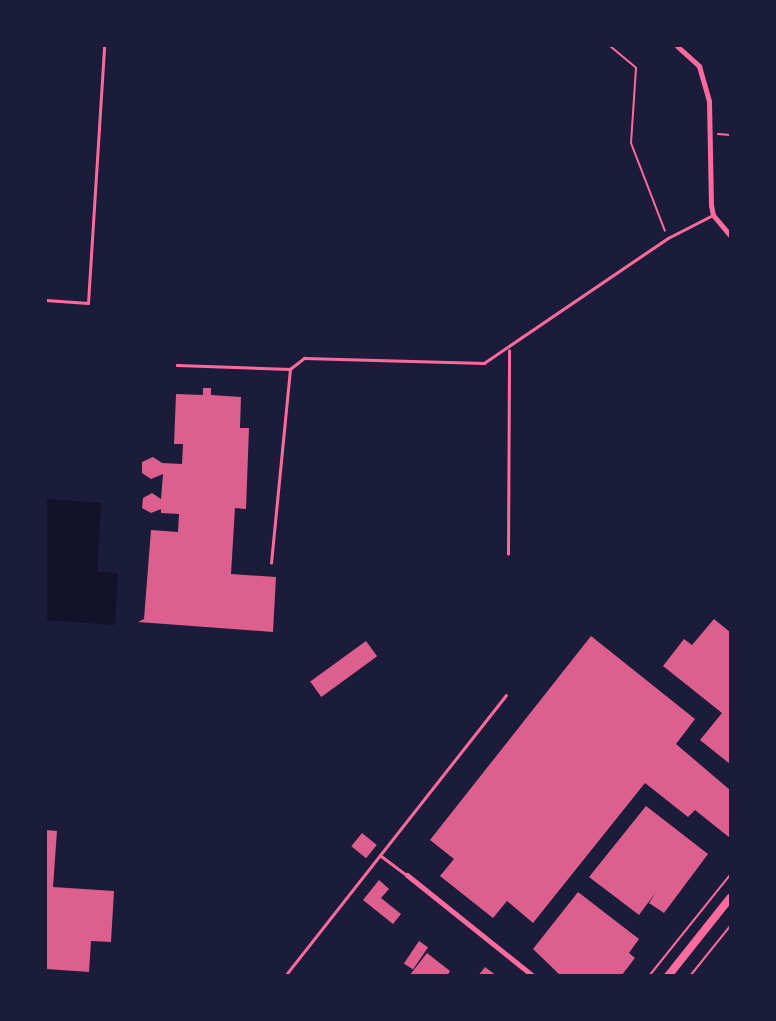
<!DOCTYPE html>
<html>
<head>
<meta charset="utf-8">
<style>
	body { margin:0 }
	#map { position:relative; width:776px; height:1021px; overflow:hidden; background:#1b1b3a; font-family:"Space Grotesk",sans-serif }
	div>[style] { position:absolute }
	[style*='--x'] { left:calc(var(--x)*1px); top:calc(var(--y)*1px); width:calc(var(--w)*1px); rotate:calc(var(--a)*1deg) }
	.water>* { inset:0; background:#12122b }
	.building>* { inset:0; background:#dd5f8e; transform-origin:0 0 }
	.path>* { height:2px; margin:-1px; padding:0 1px; transform-origin:1px; border-radius:1px; background:#ff6b9d }
	.service>* { height:2.5px; margin:-1.25px; padding:0 1.25px; transform-origin:1.25px; border-radius:1.25px; background:#ff6b9d }
	.minor>* { height:5px; margin:-2.5px; padding:0 2.5px; transform-origin:2.5px; border-radius:2.5px; background:#ff6b9d }
	.secondary>* { height:8px; margin:-4px; padding:0 4px; transform-origin:4px; border-radius:4px; background:#ff6b9d }
	span { translate:-50% -50%; white-space:nowrap; text-align:center; line-height:1.15; -webkit-text-stroke:5px #1b1b3a; paint-order:stroke }
	.frame { position:absolute; inset:0; border:47px solid #1b1b3a; pointer-events:none }
</style>
</head>
<body>
<div id="map">
	<div class="water">
		<i style="clip-path:polygon(46px 499px,101px 503px,97px 572px,118px 573px,115px 625px,46px 620px)"></i>
	</div>
	<div class="building">
		<i style="clip-path:polygon(203px 388px,211px 388px,211px 395px,241px 397px,240px 428px,249px 428px,246px 509px,235px 508px,231px 574px,276px 577px,273px 632px,138px 622px,144px 619px,151px 530px,178px 532px,179px 514px,161px 513px,161px 509px,151px 513px,142px 508px,143px 498px,152px 493px,161px 499px,163px 474px,151px 479px,142px 473px,142px 462px,153px 457px,162px 463px,182px 464px,183px 444px,174px 444px,176px 394px,203px 395px)"></i>
		<i style="clip-path:polygon(714px 619px,730px 632px,730px 764px,700px 740px,722px 713px,663px 666px,684px 639px,692px 645px)"></i>
		<i style="clip-path:polygon(591px 636px,695px 719px,676px 744px,730px 790px,730px 838px,695px 810px,688px 817px,645px 783px,533px 923px,507px 901px,493px 918px,440px 876px,454px 859px,430px 840px)"></i>
		<i style="left:366px;top:641px;width:19px;height:69px;rotate:54deg"></i>
		<i style="clip-path:polygon(646px 806px,708px 854px,664px 913px,649px 903px,656px 892px,639px 915px,589px 877px)"></i>
		<i style="clip-path:polygon(46px 830px,57px 831px,53px 887px,114px 891px,111px 942px,91px 941px,89px 972px,46px 969px)"></i>
		<i style="left:362px;top:833px;width:19px;height:17px;rotate:39deg"></i>
		<i style="clip-path:polygon(379px 880px,389px 889px,381px 898px,401px 914px,393px 924px,363px 900px)"></i>
		<i style="clip-path:polygon(578px 892px,639px 939px,629px 953px,635px 958px,621px 976px,561px 976px,533px 949px)"></i>
		<i style="left:419px;top:941px;width:11px;height:27px;rotate:34deg"></i>
		<i style="clip-path:polygon(427px 953px,450px 971px,447px 976px,409px 976px)"></i>
		<i style="clip-path:polygon(485px 967px,497px 976px,478px 976px)"></i>
	</div>
	<div class="path">
		<i style="--x:610;--y:46;--w:34;--a:40"></i>
		<i style="--x:636;--y:68;--w:75;--a:93.8"></i>
		<i style="--x:631;--y:143;--w:94;--a:68.9"></i>
		<i style="--x:718;--y:134;--w:12;--a:5"></i>
		<i style="--x:649;--y:976;--w:129;--a:-51.3"></i>
		<i style="--x:690;--y:976;--w:64;--a:-51.3"></i>
	</div>
	<div class="service">
		<i style="--x:46;--y:300;--w:42;--a:4.1"></i>
		<i style="--x:88;--y:303;--w:257;--a:-86.4"></i>
		<i style="--x:177;--y:365;--w:113;--a:2"></i>
		<i style="--x:290;--y:369;--w:18;--a:-38"></i>
		<i style="--x:304;--y:358;--w:180;--a:1.6"></i>
		<i style="--x:484;--y:363;--w:222;--a:-34.2"></i>
		<i style="--x:668;--y:238;--w:51;--a:-27.1"></i>
		<i style="--x:508;--y:554;--w:203;--a:-89.7"></i>
		<i style="--x:271;--y:563;--w:195;--a:-84.4"></i>
		<i style="--x:380;--y:855;--w:31;--a:37"></i>
		<i style="--x:285;--y:976;--w:357;--a:-51.8"></i>
	</div>
	<div class="minor">
		<i style="--x:677;--y:46;--w:30;--a:42"></i>
		<i style="--x:699;--y:66;--w:36;--a:74"></i>
		<i style="--x:709;--y:101;--w:104;--a:88.9"></i>
		<i style="--x:711;--y:205;--w:10;--a:79"></i>
		<i style="--x:713;--y:215;--w:26;--a:50"></i>
		<i style="--x:407;--y:875;--w:161;--a:38.7"></i>
	</div>
	<div class="secondary">
		<i style="--x:668;--y:976;--w:100;--a:-51.5"></i>
	</div>
	<div class="frame"></div>
</div>
</body>
</html>
